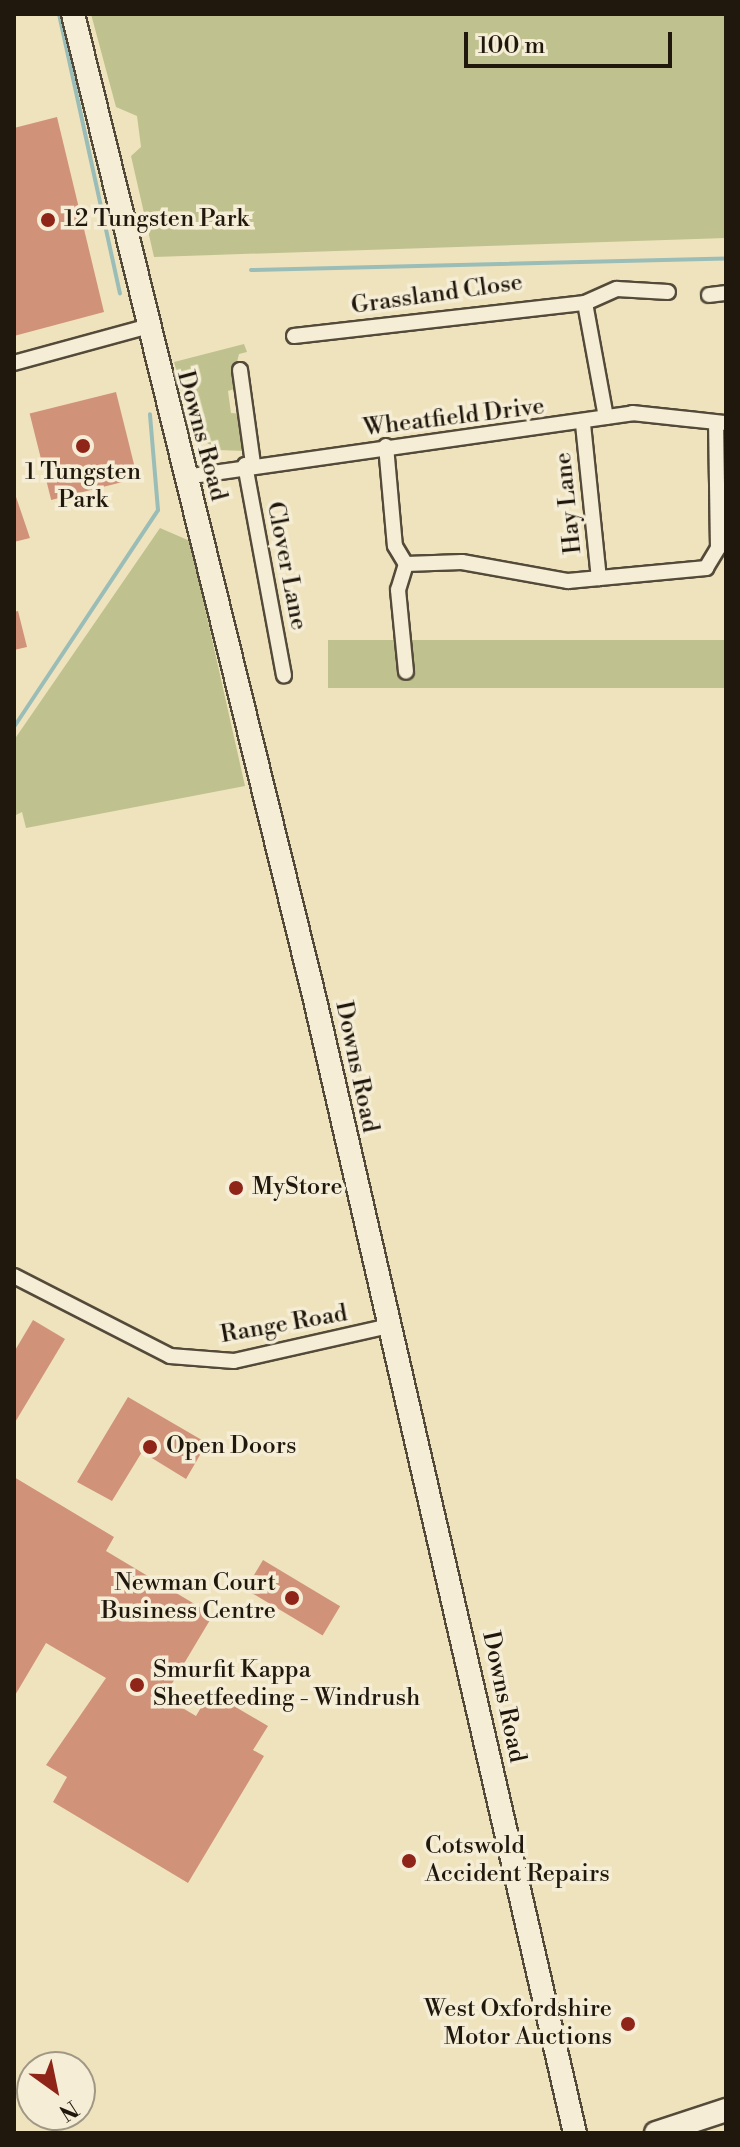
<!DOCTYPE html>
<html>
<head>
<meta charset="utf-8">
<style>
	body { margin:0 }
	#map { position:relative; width:740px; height:2147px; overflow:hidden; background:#efe3be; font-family:"Libre Bodoni",serif }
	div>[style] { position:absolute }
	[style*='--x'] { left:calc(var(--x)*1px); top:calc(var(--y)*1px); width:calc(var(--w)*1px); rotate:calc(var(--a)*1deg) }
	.green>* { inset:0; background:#bfc28e; transform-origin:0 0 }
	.stream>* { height:4px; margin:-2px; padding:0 2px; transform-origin:2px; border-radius:2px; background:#9bbdb7 }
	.building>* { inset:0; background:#d0937a; transform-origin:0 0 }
	.roads { filter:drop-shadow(2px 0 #544a39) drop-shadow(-2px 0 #544a39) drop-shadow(0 2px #544a39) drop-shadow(0 -2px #544a39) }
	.street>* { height:14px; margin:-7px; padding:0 7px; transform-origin:7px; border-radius:7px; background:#f5edd5 }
	.secondary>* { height:22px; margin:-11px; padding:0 11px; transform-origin:11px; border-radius:11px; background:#f5edd5 }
	.dots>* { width:22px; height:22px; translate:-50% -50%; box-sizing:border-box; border:4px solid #f5edd5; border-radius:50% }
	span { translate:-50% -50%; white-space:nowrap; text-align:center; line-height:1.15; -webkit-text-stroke:7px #f5edd5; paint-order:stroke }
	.poi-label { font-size:24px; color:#20170d }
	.left { translate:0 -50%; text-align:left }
	.right { translate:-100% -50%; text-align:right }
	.street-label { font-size:24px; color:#20170d }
	.frame { position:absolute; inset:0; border:16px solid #20170d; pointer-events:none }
	.north { position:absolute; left:16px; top:2051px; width:80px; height:80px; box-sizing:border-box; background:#f5edd5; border:2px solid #a09785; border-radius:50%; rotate:147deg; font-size:22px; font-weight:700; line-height:32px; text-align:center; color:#20170d }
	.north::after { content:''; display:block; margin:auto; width:28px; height:36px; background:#8f2418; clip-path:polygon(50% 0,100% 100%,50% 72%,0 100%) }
	.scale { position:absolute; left:464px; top:32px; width:208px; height:36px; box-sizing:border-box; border:4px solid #20170d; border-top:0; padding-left:10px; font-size:24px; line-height:28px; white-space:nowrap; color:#20170d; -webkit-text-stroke:6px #f5edd5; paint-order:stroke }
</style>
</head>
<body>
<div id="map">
	<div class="green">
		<i style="clip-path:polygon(91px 14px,726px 14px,726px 238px,154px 257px,131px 156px,141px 147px,137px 116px,116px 107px)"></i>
		<i style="clip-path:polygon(244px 344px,247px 352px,239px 354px,236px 366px,240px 387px,228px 391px,231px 413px,244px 414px,245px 451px,218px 450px,195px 435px,174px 362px)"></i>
		<i style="clip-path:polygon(160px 528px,190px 541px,245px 786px,26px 828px,22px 812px,14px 816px,14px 740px)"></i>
		<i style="left:726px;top:640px;width:48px;height:398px;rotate:90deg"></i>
	</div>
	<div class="stream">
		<i style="--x:59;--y:14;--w:286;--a:77.7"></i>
		<i style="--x:251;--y:270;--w:475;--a:-1.4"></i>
		<i style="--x:14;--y:727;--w:260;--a:-56.4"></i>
		<i style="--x:158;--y:510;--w:96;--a:-94.8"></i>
	</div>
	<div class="building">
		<i style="clip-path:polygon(57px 117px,104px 312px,14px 336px,14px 128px)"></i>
		<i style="left:116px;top:392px;width:89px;height:89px;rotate:76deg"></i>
		<i style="clip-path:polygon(14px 491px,30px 538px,14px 542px)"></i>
		<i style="clip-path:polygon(18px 611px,27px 647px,14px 650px,14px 612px)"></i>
		<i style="clip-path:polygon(33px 1320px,65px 1339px,14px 1424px,14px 1352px)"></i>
		<i style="clip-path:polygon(128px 1397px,207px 1443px,186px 1479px,142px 1452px,112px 1501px,77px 1482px)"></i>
		<i style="clip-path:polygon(14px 1477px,114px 1537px,106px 1551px,213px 1615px,164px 1697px,196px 1716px,210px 1692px,268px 1726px,253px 1750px,264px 1756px,188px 1883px,53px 1802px,67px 1777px,46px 1765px,106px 1678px,46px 1643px,14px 1697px)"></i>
		<i style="left:263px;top:1560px;width:90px;height:34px;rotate:31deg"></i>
	</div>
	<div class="roads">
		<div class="street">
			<i style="--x:709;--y:295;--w:17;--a:-7"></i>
			<i style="--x:585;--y:303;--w:116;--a:79.6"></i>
			<i style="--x:294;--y:336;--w:293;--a:-6.5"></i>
			<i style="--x:585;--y:303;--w:35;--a:-24"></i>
			<i style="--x:617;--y:289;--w:51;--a:3.4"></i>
			<i style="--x:14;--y:363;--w:137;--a:-15.3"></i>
			<i style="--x:240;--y:370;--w:95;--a:82.1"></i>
			<i style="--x:583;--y:424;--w:155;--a:84.1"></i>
			<i style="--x:386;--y:446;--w:100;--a:84.9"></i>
			<i style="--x:395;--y:546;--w:21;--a:59"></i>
			<i style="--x:245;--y:465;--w:214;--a:79.5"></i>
			<i style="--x:185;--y:477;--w:452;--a:-8.1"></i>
			<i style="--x:632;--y:413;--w:95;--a:6.1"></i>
			<i style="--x:406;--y:564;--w:56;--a:-2"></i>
			<i style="--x:462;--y:562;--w:108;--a:10.2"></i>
			<i style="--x:568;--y:581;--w:139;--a:-5.4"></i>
			<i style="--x:706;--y:568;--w:23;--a:-59"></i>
			<i style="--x:718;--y:548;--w:124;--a:-90.9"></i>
			<i style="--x:406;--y:564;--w:27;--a:107"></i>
			<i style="--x:398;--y:590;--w:82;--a:84.4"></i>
			<i style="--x:14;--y:1276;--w:175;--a:27.1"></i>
			<i style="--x:170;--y:1356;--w:64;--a:4.5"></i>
			<i style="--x:234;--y:1361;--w:159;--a:-12.7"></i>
		</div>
		<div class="secondary">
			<i style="--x:73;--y:14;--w:1015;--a:76.21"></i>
			<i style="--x:315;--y:1000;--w:1162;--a:77.08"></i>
			<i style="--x:656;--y:2133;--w:74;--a:-18.2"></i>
		</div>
	</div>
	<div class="dots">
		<i style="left:48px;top:220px;background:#8f2418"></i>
		<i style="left:83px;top:446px;background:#8f2418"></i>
		<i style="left:236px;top:1188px;background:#8f2418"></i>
		<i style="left:150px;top:1447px;background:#8f2418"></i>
		<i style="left:292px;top:1598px;background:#8f2418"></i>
		<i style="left:137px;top:1685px;background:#8f2418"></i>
		<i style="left:409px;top:1861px;background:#8f2418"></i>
		<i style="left:628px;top:2024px;background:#8f2418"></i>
	</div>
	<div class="poi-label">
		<span class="left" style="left:64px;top:220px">12 Tungsten Park</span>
		<span style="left:83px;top:487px">1 Tungsten<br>Park</span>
		<span class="left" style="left:252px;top:1188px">MyStore</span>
		<span class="left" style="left:166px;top:1447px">Open Doors</span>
		<span class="right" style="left:276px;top:1598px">Newman Court<br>Business Centre</span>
		<span class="left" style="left:153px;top:1685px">Smurfit Kappa<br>Sheetfeeding - Windrush</span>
		<span class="left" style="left:425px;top:1861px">Cotswold<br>Accident Repairs</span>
		<span class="right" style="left:612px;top:2024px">West Oxfordshire<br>Motor Auctions</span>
	</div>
	<div class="street-label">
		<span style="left:437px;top:295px;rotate:-8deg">Grassland Close</span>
		<span style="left:454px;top:418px;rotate:-7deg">Wheatfield Drive</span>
		<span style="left:201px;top:436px;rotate:75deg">Downs Road</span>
		<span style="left:569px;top:503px;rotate:-96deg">Hay Lane</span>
		<span style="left:286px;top:566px;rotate:79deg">Clover Lane</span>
		<span style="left:356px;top:1067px;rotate:78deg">Downs Road</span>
		<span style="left:284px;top:1325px;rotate:-10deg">Range Road</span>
		<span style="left:503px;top:1697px;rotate:78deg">Downs Road</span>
	</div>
	<div class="frame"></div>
	<div class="north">N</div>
	<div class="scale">100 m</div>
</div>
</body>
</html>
